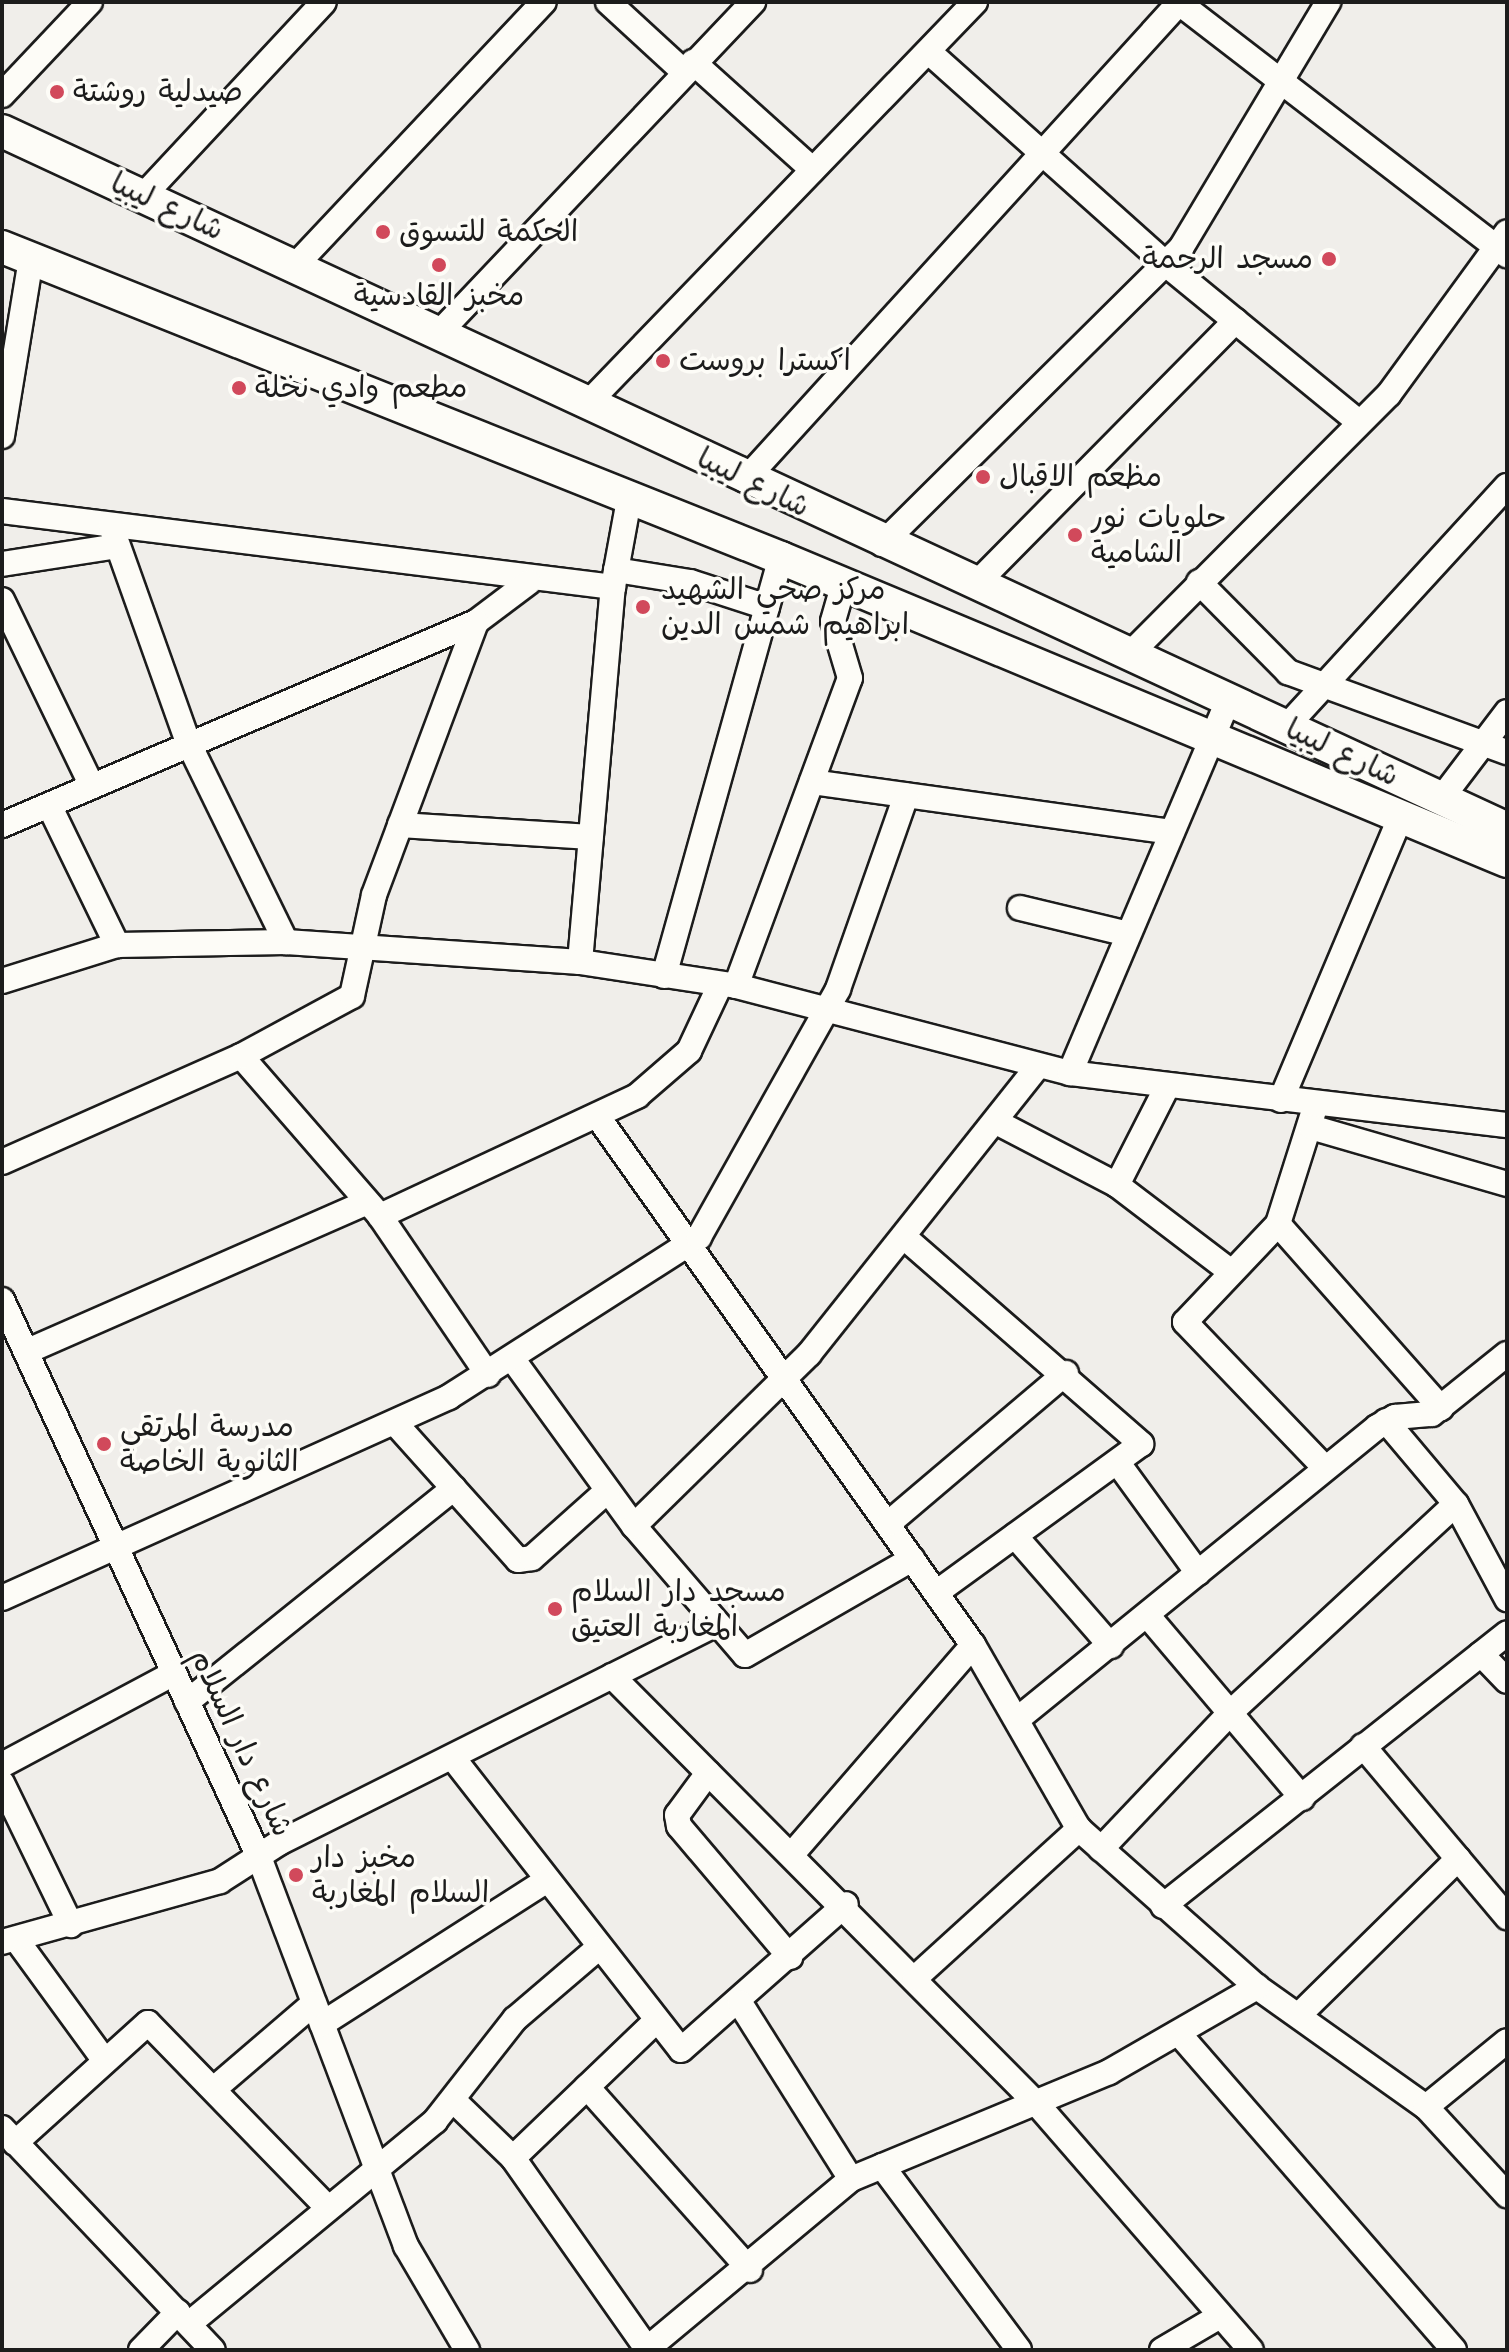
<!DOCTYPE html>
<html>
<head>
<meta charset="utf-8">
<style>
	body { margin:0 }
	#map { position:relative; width:1509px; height:2352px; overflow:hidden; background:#f0eeea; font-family:"Architects Daughter","Playpen Sans Arabic",sans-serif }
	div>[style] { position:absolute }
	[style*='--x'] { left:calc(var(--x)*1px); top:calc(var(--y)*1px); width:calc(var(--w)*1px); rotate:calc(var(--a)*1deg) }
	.roads { filter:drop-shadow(2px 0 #1c1c1c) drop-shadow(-2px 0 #1c1c1c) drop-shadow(0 2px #1c1c1c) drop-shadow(0 -2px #1c1c1c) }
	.minor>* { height:24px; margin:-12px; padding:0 12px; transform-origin:12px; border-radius:12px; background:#fdfcf7 }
	.major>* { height:32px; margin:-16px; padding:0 16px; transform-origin:16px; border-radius:16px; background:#fdfcf7 }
	.dots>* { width:22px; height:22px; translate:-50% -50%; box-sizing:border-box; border:4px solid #fdfcf7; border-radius:50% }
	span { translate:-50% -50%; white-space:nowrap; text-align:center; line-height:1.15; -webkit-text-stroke:7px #fdfcf7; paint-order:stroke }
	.poi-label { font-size:30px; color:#1c1c1c }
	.left { translate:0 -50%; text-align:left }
	.right { translate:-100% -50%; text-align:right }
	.street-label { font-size:30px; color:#1c1c1c }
	.frame { position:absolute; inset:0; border:4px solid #1c1c1c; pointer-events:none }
</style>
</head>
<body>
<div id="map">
	<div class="roads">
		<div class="minor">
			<i style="--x:608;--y:2;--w:103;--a:42.6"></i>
			<i style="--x:1178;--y:2;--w:415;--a:37.6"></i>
			<i style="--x:929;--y:52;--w:319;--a:41.8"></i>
			<i style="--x:1167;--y:265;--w:248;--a:39.3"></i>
			<i style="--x:693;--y:62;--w:161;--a:42"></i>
			<i style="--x:2;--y:95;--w:128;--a:-46.6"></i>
			<i style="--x:143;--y:196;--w:265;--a:-47"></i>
			<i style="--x:294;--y:267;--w:364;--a:-46.7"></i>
			<i style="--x:438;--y:334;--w:458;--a:-46.5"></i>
			<i style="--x:589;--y:402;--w:556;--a:-46.02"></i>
			<i style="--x:2;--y:436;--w:179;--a:-80.7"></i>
			<i style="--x:745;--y:480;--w:645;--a:-47.7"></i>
			<i style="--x:2;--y:511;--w:616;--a:7.09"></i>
			<i style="--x:111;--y:526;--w:229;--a:70.4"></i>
			<i style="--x:188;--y:742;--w:223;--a:63.9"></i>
			<i style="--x:882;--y:544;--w:421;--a:-44.7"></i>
			<i style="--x:1181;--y:248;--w:287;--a:-59.1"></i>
			<i style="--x:2;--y:564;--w:116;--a:-8.9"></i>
			<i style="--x:616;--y:570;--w:75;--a:9.2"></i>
			<i style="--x:690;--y:582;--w:81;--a:18"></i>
			<i style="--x:1199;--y:582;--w:127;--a:45.3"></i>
			<i style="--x:1288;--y:672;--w:233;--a:20.1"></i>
			<i style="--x:975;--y:585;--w:371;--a:-45.4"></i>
			<i style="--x:2;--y:600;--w:207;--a:64.2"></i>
			<i style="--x:1129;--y:655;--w:368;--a:-45.1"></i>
			<i style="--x:1389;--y:394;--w:200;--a:-53.9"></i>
			<i style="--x:1286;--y:727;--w:327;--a:-47.5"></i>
			<i style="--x:812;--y:782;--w:363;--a:7.9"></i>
			<i style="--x:1441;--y:799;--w:109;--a:-52.8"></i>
			<i style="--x:49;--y:805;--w:156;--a:64.1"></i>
			<i style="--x:2;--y:825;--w:516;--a:-23.18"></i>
			<i style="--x:476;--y:622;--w:66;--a:-37"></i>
			<i style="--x:400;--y:825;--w:191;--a:3.6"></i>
			<i style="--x:1020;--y:908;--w:111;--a:13.5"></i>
			<i style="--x:580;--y:962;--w:376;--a:-85"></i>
			<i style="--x:613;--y:587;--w:88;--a:-79.6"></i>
			<i style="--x:664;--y:976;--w:434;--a:-74.4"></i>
			<i style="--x:2;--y:981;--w:121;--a:-17.4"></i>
			<i style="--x:117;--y:945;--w:169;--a:-1"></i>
			<i style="--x:286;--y:942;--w:295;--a:3.9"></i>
			<i style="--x:580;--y:962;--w:158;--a:8.7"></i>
			<i style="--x:736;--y:986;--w:345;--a:14.6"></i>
			<i style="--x:1070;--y:1073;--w:440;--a:6.8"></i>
			<i style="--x:736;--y:986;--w:328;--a:-69.7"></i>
			<i style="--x:850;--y:678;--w:59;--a:-106.6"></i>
			<i style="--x:833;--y:621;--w:37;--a:-74"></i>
			<i style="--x:241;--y:1056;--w:212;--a:49"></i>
			<i style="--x:380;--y:1216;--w:192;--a:55.8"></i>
			<i style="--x:1070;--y:1073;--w:405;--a:-67"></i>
			<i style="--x:1281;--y:1100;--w:308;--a:-67.1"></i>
			<i style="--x:1316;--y:1104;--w:126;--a:107.6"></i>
			<i style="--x:1278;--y:1224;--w:135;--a:133.5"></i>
			<i style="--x:1185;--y:1322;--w:202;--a:46.2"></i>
			<i style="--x:598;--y:1117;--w:648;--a:54.62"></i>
			<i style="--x:973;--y:1645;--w:212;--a:60.1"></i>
			<i style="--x:1079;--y:1829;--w:238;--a:41.6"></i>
			<i style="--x:1257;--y:1987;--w:207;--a:35.4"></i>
			<i style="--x:1426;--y:2107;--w:120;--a:47.4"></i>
			<i style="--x:998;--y:1123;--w:134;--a:27.5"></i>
			<i style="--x:1117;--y:1185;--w:143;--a:37.3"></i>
			<i style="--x:1311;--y:1127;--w:204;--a:16.2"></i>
			<i style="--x:2;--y:1162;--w:261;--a:-23.9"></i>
			<i style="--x:241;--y:1056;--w:126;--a:-28.4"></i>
			<i style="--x:352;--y:996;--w:103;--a:-77.7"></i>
			<i style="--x:374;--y:895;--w:291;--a:-69.5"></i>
			<i style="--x:1117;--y:1185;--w:112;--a:-63"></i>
			<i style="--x:380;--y:1216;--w:284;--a:-25"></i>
			<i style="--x:637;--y:1096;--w:69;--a:-40.9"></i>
			<i style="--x:689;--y:1051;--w:73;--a:-64.8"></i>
			<i style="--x:1278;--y:1224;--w:246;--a:48.5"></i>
			<i style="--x:904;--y:1237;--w:315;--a:41.1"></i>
			<i style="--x:1141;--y:1444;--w:252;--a:144"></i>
			<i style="--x:2;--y:1300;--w:613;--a:65.23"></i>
			<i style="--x:259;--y:1857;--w:416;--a:69.3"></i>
			<i style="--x:406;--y:2246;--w:121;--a:59.6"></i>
			<i style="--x:28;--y:1351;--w:370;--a:-23.7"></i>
			<i style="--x:514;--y:1361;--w:204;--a:54"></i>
			<i style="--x:634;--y:1526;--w:170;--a:49.3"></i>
			<i style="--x:745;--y:1655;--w:193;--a:-29.9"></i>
			<i style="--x:1386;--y:1421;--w:109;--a:49.9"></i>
			<i style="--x:1456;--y:1504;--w:108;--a:61.8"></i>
			<i style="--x:395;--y:1423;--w:184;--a:48.1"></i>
			<i style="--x:518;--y:1560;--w:14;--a:-8"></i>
			<i style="--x:532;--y:1558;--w:101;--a:-41.8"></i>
			<i style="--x:1118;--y:1463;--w:136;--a:54"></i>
			<i style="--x:889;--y:1523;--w:232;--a:-40.3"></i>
			<i style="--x:634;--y:1526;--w:245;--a:-44.5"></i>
			<i style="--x:809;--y:1354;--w:367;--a:-51.5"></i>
			<i style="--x:1015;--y:1536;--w:146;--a:48.9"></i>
			<i style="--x:2;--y:1598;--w:490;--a:-24.2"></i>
			<i style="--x:449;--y:1397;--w:297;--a:-32.6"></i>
			<i style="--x:699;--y:1237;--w:284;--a:-60.7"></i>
			<i style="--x:838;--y:989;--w:205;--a:-70.6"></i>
			<i style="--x:1147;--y:1615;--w:240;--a:49.7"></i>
			<i style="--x:1481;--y:1654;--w:37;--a:46"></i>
			<i style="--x:612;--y:1676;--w:603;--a:45.2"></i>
			<i style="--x:1037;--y:2104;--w:326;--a:49"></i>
			<i style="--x:187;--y:1702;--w:342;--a:-38.7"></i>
			<i style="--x:1019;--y:1718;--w:461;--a:-39.1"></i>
			<i style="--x:1377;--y:1427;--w:21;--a:-29"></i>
			<i style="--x:1395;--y:1417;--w:37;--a:-5"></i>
			<i style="--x:1432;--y:1414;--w:96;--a:-38.7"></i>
			<i style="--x:1363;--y:1746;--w:224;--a:49.9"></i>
			<i style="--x:453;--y:1758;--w:370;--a:52"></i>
			<i style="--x:681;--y:2050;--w:220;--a:-41.5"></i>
			<i style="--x:2;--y:1765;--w:195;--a:-28.1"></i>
			<i style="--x:708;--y:1773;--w:52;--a:126.4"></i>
			<i style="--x:677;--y:1815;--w:11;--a:80"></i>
			<i style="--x:679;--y:1826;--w:172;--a:49.7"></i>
			<i style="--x:2;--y:1783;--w:158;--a:64.1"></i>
			<i style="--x:1101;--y:1849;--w:189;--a:-46.5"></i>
			<i style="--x:1231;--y:1712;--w:306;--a:-42.8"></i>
			<i style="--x:793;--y:1853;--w:275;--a:-49.1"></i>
			<i style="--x:1163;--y:1906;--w:439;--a:-38.4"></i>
			<i style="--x:16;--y:1939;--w:146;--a:53.9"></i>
			<i style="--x:2;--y:1942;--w:226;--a:-15.6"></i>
			<i style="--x:220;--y:1881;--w:70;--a:-32.8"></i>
			<i style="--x:279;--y:1843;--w:487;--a:-26.6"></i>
			<i style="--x:915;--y:1978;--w:222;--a:-42.3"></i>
			<i style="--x:740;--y:2003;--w:208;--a:57.8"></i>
			<i style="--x:1299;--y:2015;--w:223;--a:-44.5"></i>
			<i style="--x:322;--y:2024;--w:264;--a:-32.6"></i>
			<i style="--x:1181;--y:2036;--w:416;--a:49"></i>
			<i style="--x:587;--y:2087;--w:245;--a:48.3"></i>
			<i style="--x:215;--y:2088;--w:130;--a:-40.6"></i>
			<i style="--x:454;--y:2101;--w:82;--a:44"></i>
			<i style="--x:513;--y:2158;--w:235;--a:54.9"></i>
			<i style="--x:1426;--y:2107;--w:104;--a:-39.2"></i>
			<i style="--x:2;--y:2128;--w:306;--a:46.5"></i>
			<i style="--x:15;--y:2143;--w:179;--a:-42.1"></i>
			<i style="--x:148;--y:2023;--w:258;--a:45.8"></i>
			<i style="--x:513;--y:2158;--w:197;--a:-43.8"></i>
			<i style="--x:882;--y:2166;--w:229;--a:53.3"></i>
			<i style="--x:190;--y:2323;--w:318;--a:-39.5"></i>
			<i style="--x:435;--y:2121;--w:130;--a:-51.9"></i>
			<i style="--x:515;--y:2019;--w:108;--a:-40.5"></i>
			<i style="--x:647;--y:2349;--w:266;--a:-39.8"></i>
			<i style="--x:851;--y:2179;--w:279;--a:-22.5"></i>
			<i style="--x:1109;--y:2072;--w:171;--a:-29.9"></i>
			<i style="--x:141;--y:2350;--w:53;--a:-45.8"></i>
			<i style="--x:1162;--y:2350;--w:67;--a:-30.4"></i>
		</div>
		<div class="major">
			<i style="--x:2;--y:131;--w:1659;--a:24.88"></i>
			<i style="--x:2;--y:247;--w:839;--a:21.76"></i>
			<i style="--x:781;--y:558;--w:787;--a:22.65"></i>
		</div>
	</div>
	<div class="dots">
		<i style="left:57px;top:92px;background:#d1495b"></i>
		<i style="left:383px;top:232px;background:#d1495b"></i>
		<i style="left:1329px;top:259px;background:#d1495b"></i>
		<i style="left:439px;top:265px;background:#d1495b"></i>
		<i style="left:663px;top:361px;background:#d1495b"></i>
		<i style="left:239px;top:388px;background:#d1495b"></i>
		<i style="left:983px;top:477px;background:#d1495b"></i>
		<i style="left:1075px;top:535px;background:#d1495b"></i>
		<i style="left:643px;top:607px;background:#d1495b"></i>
		<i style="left:104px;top:1444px;background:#d1495b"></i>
		<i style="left:555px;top:1609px;background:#d1495b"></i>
		<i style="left:296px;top:1875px;background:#d1495b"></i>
	</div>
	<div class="poi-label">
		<span class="left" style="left:73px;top:92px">صيدلية روشتة</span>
		<span class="left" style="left:399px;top:232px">الحكمة للتسوق</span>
		<span class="right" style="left:1313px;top:259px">مسجد الرحمة</span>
		<span style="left:439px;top:296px">مخبز القادسية</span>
		<span class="left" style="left:679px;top:361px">اكسترا بروست</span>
		<span class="left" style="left:255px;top:388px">مطعم وادي نخلة</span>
		<span class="left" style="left:999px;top:477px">مظعم الاقبال</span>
		<span class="left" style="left:1091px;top:535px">حلويات نور<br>الشامية</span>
		<span class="left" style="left:661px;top:607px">مركز صحي الشهيد<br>ابراهيم شمس الدين</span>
		<span class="left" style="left:120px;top:1444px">مدرسة المرتقي<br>الثانوية الخاصة</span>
		<span class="left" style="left:571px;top:1609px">مسجد دار السلام<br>المغاربة العتيق</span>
		<span class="left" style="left:312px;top:1875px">مخبز دار<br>السلام المغاربة</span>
	</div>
	<div class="street-label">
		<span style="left:167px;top:207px;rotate:25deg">شارع ليبيا</span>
		<span style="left:753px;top:483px;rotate:26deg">شارع ليبيا</span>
		<span style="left:1342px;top:753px;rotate:25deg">شارع ليبيا</span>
		<span style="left:241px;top:1743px;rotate:65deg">شارع دار السلام</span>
	</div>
	<div class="frame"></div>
</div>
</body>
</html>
